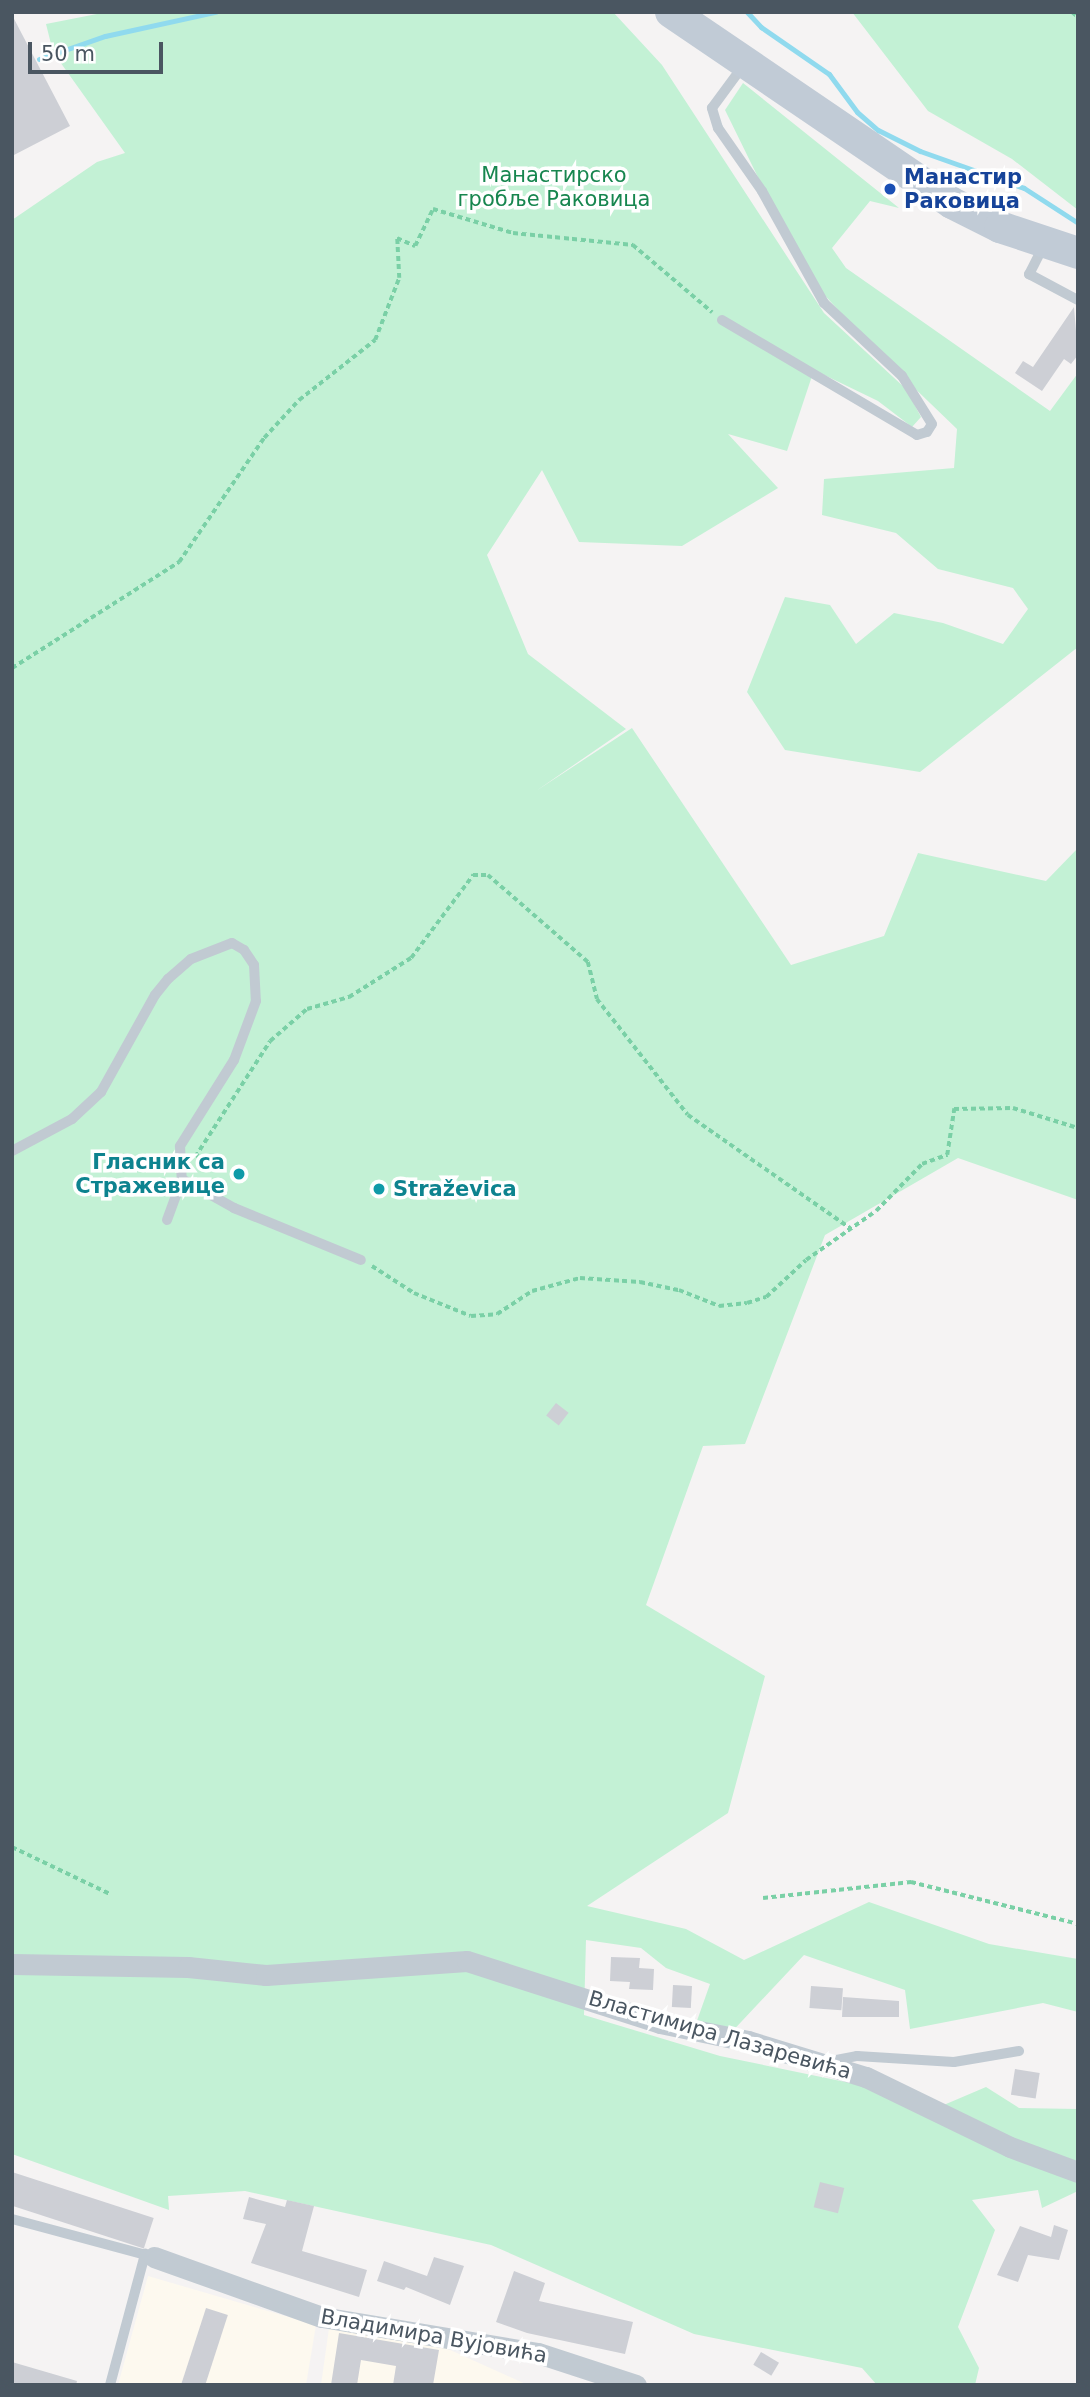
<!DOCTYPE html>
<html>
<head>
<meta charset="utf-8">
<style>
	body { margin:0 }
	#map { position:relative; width:1090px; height:2397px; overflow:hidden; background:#f5f3f3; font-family:"DejaVu Sans",sans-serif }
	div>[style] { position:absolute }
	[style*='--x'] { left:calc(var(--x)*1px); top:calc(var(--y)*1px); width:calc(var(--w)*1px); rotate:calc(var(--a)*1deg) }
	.commercial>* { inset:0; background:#fdf9ef }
	.green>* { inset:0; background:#c3f1d5 }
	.stream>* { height:5px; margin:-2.5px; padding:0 2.5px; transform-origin:2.5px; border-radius:2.5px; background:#90daee }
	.building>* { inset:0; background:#cdcfd5; transform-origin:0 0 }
	.path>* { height:3.5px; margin-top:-1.75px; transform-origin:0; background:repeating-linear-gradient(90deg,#7ad0a6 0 5px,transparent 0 8.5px) }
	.service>* { height:10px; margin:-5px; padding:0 5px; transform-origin:5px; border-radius:5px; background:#c1cad2 }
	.minor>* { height:21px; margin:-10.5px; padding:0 10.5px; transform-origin:10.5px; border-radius:10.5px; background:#c1cad2 }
	.secondary>* { height:32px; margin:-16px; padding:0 16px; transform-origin:16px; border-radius:16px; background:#c1cbd6 }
	.dots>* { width:19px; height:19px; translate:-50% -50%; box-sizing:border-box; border:4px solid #fff; border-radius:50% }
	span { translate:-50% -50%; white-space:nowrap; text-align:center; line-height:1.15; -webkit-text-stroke:7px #fff; paint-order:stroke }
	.park-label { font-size:21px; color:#17864f }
	.transit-label { font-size:21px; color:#164399; font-weight:700 }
	.left { translate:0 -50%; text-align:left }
	.culture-label { font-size:21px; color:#0d838f; font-weight:700 }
	.right { translate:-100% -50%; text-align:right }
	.street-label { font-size:21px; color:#4a5661 }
	.frame { position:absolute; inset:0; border:14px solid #4a5661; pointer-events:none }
	.scale { position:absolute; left:28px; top:42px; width:135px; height:32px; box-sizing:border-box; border:4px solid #4a5661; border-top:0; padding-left:9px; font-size:21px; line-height:24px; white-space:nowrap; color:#4a5661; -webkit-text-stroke:5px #fff; paint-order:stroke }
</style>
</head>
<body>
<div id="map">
	<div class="commercial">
		<i style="clip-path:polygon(148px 2276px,316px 2325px,306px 2385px,118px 2385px)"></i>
		<i style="clip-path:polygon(329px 2328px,439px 2345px,528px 2385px,321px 2385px)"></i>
	</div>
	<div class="green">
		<i style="clip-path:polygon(107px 12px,613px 12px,662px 65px,824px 313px,906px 389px,921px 417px,912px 427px,878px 401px,814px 370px,787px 451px,728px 434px,778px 488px,682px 546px,579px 542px,542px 470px,487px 555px,528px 654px,626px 729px,536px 791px,632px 728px,791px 965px,884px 936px,918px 853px,1046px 881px,1078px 848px,1078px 1200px,958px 1158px,825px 1235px,745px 1444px,703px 1446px,646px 1605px,765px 1676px,728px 1813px,587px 1906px,686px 1929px,744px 1960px,869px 1902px,989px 1944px,1078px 1959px,1078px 2012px,1043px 2003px,910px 2029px,905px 1990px,804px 1955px,727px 2037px,693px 2032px,710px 1984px,666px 1968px,641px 1948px,586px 1940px,584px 2015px,720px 2056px,860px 2085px,1078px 2172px,1078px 2191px,1042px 2208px,1038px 2190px,972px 2200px,995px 2230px,958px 2327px,979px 2368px,975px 2385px,877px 2385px,862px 2368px,694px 2334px,491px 2245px,245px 2191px,168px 2196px,169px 2210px,12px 2154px,12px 220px,97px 162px,125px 153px,53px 52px,46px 24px)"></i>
		<i style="clip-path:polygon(852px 12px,1078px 12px,1078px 210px,1012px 159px,928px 111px)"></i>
		<i style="clip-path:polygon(743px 83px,899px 208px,870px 201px,832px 248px,846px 268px,1050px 411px,1078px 373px,1078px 647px,920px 772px,785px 750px,747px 692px,785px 597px,830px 605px,856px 644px,894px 613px,943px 623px,1003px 644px,1028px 609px,1013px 588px,938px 569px,896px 533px,822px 515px,824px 479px,954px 468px,957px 429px,877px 352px,806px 275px,725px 110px)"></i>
		<i style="clip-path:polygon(986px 2087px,1019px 2108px,1078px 2109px,1078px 2170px,932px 2110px)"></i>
	</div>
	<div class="stream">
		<i style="--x:747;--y:12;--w:21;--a:47"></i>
		<i style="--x:761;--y:27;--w:83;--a:34.7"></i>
		<i style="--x:829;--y:74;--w:47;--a:53.6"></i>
		<i style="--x:857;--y:112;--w:28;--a:41"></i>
		<i style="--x:878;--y:130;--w:47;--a:26.6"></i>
		<i style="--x:920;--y:151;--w:110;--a:19.6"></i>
		<i style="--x:1024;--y:188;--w:64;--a:32.9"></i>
		<i style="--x:39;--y:59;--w:70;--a:-19.2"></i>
		<i style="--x:105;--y:36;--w:113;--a:-12.3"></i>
	</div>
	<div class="building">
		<i style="clip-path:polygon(12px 15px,70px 126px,12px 156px)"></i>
		<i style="clip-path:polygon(1074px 307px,1078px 355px,1071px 364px,1064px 359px,1042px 391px,1015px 373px,1023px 361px,1033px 367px)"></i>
		<i style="left:556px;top:1403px;width:16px;height:16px;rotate:38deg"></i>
		<i style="clip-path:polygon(611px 1957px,640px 1958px,639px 1968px,654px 1969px,653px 1990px,629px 1989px,630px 1982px,610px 1981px)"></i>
		<i style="left:673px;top:1985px;width:19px;height:22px;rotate:3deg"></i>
		<i style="left:811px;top:1986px;width:32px;height:22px;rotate:4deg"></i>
		<i style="clip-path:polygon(843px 1997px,899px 2001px,899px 2017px,842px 2017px)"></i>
		<i style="left:1015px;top:2069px;width:25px;height:26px;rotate:9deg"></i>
		<i style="left:12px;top:2172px;width:149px;height:32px;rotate:18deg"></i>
		<i style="left:820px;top:2182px;width:25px;height:26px;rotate:14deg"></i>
		<i style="clip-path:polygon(249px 2197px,285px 2207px,287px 2200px,314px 2206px,302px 2251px,367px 2270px,359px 2297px,251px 2263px,266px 2224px,243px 2219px)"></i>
		<i style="clip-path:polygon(1054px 2225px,1068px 2230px,1059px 2260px,1028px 2255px,1018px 2282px,997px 2275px,1020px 2226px,1051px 2237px)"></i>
		<i style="clip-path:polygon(434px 2257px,464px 2266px,450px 2305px,406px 2287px,404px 2290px,377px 2281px,384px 2261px,427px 2276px)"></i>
		<i style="clip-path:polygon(514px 2271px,545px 2283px,539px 2301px,633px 2322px,625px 2354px,527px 2333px,496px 2322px)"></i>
		<i style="left:206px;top:2308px;width:23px;height:81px;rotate:18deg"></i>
		<i style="clip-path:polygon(339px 2333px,439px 2350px,433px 2385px,393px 2385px,396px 2366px,361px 2360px,357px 2385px,331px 2385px)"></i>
		<i style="left:761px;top:2352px;width:21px;height:15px;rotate:31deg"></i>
		<i style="clip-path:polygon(12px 2362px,77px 2381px,76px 2385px,12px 2385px)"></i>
	</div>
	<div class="path">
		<i style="--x:1072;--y:12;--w:8;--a:40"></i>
		<i style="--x:12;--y:668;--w:198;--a:-32.4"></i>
		<i style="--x:179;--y:562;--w:150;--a:-55.6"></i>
		<i style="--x:264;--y:438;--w:52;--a:-47.4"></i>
		<i style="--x:299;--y:400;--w:97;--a:-38.3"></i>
		<i style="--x:375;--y:340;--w:66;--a:-68.8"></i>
		<i style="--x:399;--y:278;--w:40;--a:-92.9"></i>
		<i style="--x:397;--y:238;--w:20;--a:24"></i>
		<i style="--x:415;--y:246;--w:41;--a:-64.1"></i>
		<i style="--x:433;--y:209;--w:84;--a:16.7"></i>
		<i style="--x:513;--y:233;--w:121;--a:5.7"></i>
		<i style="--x:633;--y:245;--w:104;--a:40.3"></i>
		<i style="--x:195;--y:1157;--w:138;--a:-57.1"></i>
		<i style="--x:270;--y:1041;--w:49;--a:-40.9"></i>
		<i style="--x:307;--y:1009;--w:44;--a:-15.9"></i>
		<i style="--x:349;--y:997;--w:73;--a:-32.2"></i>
		<i style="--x:411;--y:958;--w:104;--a:-53.2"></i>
		<i style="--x:473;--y:875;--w:15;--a:0"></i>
		<i style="--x:488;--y:875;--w:133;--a:41"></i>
		<i style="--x:588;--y:962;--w:38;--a:76"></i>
		<i style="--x:597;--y:999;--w:147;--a:51.9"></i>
		<i style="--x:688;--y:1115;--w:198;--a:34.9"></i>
		<i style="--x:372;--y:1266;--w:50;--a:32.7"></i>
		<i style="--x:414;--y:1293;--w:61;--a:22"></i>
		<i style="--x:471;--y:1316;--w:26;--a:-4"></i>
		<i style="--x:497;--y:1314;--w:42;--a:-33.3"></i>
		<i style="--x:532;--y:1291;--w:50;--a:-15.2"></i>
		<i style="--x:580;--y:1278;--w:60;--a:3.8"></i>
		<i style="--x:640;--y:1282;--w:40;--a:12"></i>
		<i style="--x:679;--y:1290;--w:43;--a:21.8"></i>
		<i style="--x:719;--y:1306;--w:28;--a:-6"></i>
		<i style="--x:747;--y:1303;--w:20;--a:-18"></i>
		<i style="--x:766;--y:1297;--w:54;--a:-42.8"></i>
		<i style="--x:806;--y:1260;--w:85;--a:-35"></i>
		<i style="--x:876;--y:1211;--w:66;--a:-45.6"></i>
		<i style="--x:922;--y:1164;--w:27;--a:-20"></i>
		<i style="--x:947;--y:1155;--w:47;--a:-81.3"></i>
		<i style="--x:954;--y:1109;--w:59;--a:-1"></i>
		<i style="--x:1013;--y:1108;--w:68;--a:17.1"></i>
		<i style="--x:12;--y:1847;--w:109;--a:25.6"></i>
		<i style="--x:763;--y:1898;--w:149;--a:-6.2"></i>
		<i style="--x:911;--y:1882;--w:172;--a:14.1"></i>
	</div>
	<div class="service">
		<i style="--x:1044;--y:245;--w:33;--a:117"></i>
		<i style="--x:1029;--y:274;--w:55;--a:28"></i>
		<i style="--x:722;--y:320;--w:226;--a:30.5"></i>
		<i style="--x:917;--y:435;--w:10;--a:-17"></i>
		<i style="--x:927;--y:432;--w:9;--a:-58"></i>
		<i style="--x:932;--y:424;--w:57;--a:-122"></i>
		<i style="--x:902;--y:376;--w:107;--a:-136.9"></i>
		<i style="--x:824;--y:303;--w:128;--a:-119"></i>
		<i style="--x:762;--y:191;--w:77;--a:-124.9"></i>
		<i style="--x:718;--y:128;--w:21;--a:-107"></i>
		<i style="--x:712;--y:108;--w:52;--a:-53.6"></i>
		<i style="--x:12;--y:1151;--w:68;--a:-28.1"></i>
		<i style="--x:72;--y:1119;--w:40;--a:-43"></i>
		<i style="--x:101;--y:1092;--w:111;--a:-60.9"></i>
		<i style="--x:155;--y:995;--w:21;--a:-51"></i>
		<i style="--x:168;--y:979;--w:30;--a:-41"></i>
		<i style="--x:191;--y:959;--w:44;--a:-21.3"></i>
		<i style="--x:232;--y:943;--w:14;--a:30"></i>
		<i style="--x:244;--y:950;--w:18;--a:56"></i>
		<i style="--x:254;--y:965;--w:36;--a:87"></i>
		<i style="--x:256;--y:1001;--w:63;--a:110.4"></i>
		<i style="--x:234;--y:1060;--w:102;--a:122.1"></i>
		<i style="--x:180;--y:1146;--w:33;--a:87"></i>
		<i style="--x:182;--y:1179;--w:60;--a:29.1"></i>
		<i style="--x:234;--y:1208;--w:137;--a:22.3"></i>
		<i style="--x:167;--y:1220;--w:44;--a:-69.9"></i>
		<i style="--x:826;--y:2062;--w:32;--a:-11"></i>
		<i style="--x:857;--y:2056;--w:97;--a:3.5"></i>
		<i style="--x:954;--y:2062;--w:66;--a:-9.6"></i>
		<i style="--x:12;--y:2219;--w:147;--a:15"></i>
		<i style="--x:110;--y:2385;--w:136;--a:-75"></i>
	</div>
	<div class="minor">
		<i style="--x:12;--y:1964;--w:176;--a:1"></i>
		<i style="--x:188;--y:1967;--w:78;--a:5.9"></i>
		<i style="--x:266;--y:1975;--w:201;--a:-4"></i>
		<i style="--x:467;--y:1961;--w:203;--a:17.8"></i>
		<i style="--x:660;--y:2023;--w:90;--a:11.6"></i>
		<i style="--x:748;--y:2041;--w:123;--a:17"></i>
		<i style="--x:866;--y:2077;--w:160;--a:25.9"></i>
		<i style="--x:1010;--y:2147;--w:72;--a:20.2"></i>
		<i style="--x:154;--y:2257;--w:178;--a:19.7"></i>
		<i style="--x:322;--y:2317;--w:219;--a:9.5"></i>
		<i style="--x:538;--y:2353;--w:103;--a:18.1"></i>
	</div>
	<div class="secondary">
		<i style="--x:671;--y:12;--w:340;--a:34.2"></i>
		<i style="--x:952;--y:203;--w:54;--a:26.6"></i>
		<i style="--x:1000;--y:227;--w:82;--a:18.4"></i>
	</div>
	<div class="dots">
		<i style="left:890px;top:189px;background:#1a4fb4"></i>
		<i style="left:239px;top:1174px;background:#0f9aa8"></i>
		<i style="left:379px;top:1189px;background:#0f9aa8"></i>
	</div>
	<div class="park-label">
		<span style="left:554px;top:187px">Манастирско<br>гробље Раковица</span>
	</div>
	<div class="transit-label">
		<span class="left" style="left:904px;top:189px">Манастир<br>Раковица</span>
	</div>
	<div class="culture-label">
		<span class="right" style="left:225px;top:1174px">Гласник са<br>Стражевице</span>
		<span class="left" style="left:393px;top:1189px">Straževica</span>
	</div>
	<div class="street-label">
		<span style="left:720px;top:2035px;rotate:16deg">Властимира Лазаревића</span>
		<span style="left:434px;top:2336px;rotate:10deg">Владимира Вујовића</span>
	</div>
	<div class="frame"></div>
	<div class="scale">50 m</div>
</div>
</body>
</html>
